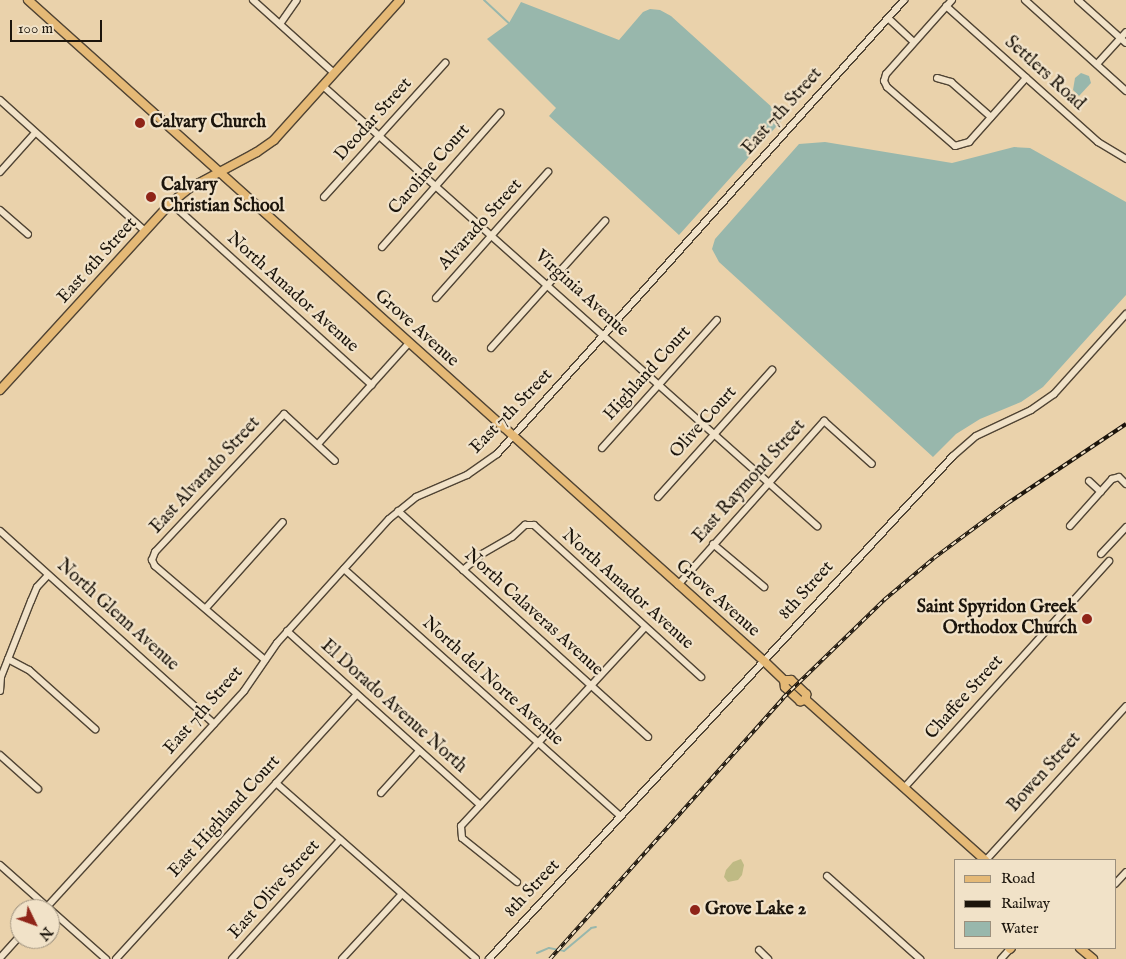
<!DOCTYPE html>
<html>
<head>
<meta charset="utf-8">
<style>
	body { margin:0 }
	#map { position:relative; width:1126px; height:959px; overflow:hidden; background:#ead2ab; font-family:"IM FELL English",serif }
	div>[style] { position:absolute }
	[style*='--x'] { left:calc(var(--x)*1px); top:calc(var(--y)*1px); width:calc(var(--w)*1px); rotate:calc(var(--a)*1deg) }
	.green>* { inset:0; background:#bfba84 }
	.water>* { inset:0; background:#98b7ac }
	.stream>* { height:2px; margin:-1px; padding:0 1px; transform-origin:1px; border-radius:1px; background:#98b7ac }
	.roads { filter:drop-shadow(1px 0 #504434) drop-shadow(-1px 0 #504434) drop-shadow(0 1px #504434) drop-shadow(0 -1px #504434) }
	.minor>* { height:6px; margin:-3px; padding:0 3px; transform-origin:3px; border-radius:3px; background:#f1e2c8 }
	.major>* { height:8px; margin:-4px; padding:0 4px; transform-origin:4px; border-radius:4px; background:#e5b976 }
	.rail>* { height:4px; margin-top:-2px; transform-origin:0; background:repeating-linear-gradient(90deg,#f1e2c8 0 5.5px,#1c150c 0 11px); box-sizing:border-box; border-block:1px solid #1c150c }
	.dots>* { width:14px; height:14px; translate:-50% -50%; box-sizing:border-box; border:2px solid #f1e2c8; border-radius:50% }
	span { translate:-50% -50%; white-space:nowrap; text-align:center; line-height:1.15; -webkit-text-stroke:4.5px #f1e2c8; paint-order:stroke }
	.street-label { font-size:18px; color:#1c150c }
	.poi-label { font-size:18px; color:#1c150c; font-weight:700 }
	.left { translate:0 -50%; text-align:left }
	.right { translate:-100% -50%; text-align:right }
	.legend { position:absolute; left:954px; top:859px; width:162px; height:90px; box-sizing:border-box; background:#f1e2c8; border:1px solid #9c907d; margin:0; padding:6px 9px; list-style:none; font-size:15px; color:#1c150c }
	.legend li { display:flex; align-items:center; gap:10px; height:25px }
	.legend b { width:25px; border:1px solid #9c907d }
	.north { position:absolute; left:10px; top:899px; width:50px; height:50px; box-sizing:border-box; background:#f1e2c8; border:1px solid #9c907d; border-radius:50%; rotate:132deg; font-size:14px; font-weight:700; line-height:20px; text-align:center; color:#1c150c }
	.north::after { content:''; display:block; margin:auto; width:18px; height:22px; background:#8f2418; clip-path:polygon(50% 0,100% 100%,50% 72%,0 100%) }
	.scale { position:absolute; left:10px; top:20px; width:92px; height:22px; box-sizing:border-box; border:2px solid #1c150c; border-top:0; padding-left:6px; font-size:15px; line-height:18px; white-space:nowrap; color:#1c150c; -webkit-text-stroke:4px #f1e2c8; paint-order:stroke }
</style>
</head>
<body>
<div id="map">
	<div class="green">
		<i style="clip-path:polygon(741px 859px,744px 865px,742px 875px,738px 880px,728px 882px,724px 877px,726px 870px,733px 862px)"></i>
	</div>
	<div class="water">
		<i style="clip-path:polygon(521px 2px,619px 40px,643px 12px,650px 9px,660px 10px,671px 16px,784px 118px,679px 235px,549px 116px,556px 108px,487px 39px,509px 23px)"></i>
		<i style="clip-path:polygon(1081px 73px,1089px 76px,1091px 83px,1079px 96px,1073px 90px,1075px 78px)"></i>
		<i style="clip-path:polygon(825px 142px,952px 163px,1014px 147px,1030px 148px,1126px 202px,1126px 295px,1043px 387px,1021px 402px,980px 419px,956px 434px,933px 457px,719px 262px,712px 249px,715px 239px,799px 144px)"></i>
	</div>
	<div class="stream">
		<i style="--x:484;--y:0;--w:34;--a:43"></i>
		<i style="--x:537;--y:953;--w:13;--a:-23"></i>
		<i style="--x:549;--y:948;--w:15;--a:11"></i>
		<i style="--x:564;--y:951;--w:35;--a:-40"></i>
		<i style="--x:591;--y:928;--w:5;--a:-11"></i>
	</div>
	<div class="roads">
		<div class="minor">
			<i style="--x:253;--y:0;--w:109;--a:42"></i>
			<i style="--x:952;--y:0;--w:99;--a:131.7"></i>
			<i style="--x:886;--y:74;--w:7;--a:106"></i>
			<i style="--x:884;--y:81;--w:7;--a:63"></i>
			<i style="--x:887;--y:87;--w:90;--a:40.9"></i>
			<i style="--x:955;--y:146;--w:15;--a:-16"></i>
			<i style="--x:969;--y:142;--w:86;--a:-48.3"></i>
			<i style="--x:1025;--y:0;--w:136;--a:42"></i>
			<i style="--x:1078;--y:0;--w:64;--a:41.9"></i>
			<i style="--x:946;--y:6;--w:204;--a:41.8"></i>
			<i style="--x:1098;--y:142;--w:33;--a:31"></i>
			<i style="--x:888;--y:18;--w:35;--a:43"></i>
			<i style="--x:280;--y:24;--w:29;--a:-55"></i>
			<i style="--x:1097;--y:64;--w:43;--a:-47.8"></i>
			<i style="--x:937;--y:78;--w:15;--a:16"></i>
			<i style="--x:951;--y:82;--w:53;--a:41.2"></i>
			<i style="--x:323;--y:86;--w:662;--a:41.69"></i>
			<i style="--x:0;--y:100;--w:195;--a:42.1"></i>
			<i style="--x:0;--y:172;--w:52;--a:-48.1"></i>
			<i style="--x:324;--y:197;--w:181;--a:-47.9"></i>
			<i style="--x:171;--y:203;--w:271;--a:42.2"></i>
			<i style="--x:0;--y:210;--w:37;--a:41"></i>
			<i style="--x:382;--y:247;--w:179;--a:-48.6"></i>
			<i style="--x:436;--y:298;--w:169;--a:-48.4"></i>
			<i style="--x:491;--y:348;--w:171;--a:-48.1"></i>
			<i style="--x:318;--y:444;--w:136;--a:-48"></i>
			<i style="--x:602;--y:448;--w:172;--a:-48.1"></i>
			<i style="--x:1089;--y:481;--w:16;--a:43"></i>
			<i style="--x:658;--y:497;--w:171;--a:-48.1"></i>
			<i style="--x:398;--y:511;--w:337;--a:42.1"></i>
			<i style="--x:1070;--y:526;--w:63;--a:-48.2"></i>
			<i style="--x:1112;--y:479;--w:7;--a:-16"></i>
			<i style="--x:1119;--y:477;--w:10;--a:45"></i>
			<i style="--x:0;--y:531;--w:288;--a:42"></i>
			<i style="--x:713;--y:544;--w:67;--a:40.1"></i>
			<i style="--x:1101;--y:554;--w:37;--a:-47"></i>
			<i style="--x:344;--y:569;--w:370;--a:41.8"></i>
			<i style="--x:463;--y:570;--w:25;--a:-40"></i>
			<i style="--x:482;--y:554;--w:34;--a:-30"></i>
			<i style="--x:512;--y:537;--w:18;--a:-43"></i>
			<i style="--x:525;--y:525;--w:9;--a:0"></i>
			<i style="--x:534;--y:525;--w:226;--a:42.3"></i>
			<i style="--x:678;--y:585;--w:220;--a:-48.3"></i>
			<i style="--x:824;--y:421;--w:64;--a:41.9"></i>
			<i style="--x:206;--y:608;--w:115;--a:-48.2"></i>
			<i style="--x:287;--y:631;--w:260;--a:42"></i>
			<i style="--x:8;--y:659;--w:24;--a:28"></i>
			<i style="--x:29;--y:670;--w:89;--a:41.8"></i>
			<i style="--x:265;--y:660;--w:145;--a:-139.5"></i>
			<i style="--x:155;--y:566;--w:7;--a:-117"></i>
			<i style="--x:152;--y:560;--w:9;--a:-69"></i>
			<i style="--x:155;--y:552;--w:189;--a:-46.9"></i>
			<i style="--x:284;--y:414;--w:69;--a:42.7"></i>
			<i style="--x:0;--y:691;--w:14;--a:-86"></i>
			<i style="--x:1;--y:677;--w:82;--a:-68.5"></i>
			<i style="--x:31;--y:601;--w:15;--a:-67"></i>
			<i style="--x:37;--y:587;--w:16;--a:-47"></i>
			<i style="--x:0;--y:755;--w:51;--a:41.8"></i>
			<i style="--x:276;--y:783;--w:266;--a:41.3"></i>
			<i style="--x:904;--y:788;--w:306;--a:-47.9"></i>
			<i style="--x:381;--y:793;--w:57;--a:-47.9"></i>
			<i style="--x:986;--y:860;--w:208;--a:-47.7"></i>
			<i style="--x:0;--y:865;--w:142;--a:41.6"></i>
			<i style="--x:827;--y:876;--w:125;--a:41.7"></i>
			<i style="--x:517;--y:882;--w:70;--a:-141.3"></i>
			<i style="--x:462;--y:838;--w:12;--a:-95"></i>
			<i style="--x:461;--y:826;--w:271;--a:-47.2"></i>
			<i style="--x:1115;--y:884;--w:16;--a:-47"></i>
			<i style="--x:45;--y:909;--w:295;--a:-47.6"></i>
			<i style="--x:244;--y:691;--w:58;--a:-55.5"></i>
			<i style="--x:277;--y:643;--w:167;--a:-47.9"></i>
			<i style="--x:389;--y:519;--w:35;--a:-39"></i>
			<i style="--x:416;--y:497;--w:56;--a:-23.3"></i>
			<i style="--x:467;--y:475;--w:37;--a:-35"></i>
			<i style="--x:497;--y:454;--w:610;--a:-48.12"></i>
			<i style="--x:759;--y:950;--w:13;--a:45"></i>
			<i style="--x:0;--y:958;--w:30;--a:-48"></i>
			<i style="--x:116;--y:959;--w:357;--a:-47.7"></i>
			<i style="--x:232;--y:959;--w:161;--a:-47.8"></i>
			<i style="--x:342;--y:959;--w:87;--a:-47.3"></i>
			<i style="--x:489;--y:959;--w:684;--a:-47.31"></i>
			<i style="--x:953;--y:456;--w:30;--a:-41"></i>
			<i style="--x:976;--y:436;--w:61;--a:-25.3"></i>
			<i style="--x:1031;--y:410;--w:28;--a:-35"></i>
			<i style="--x:1054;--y:394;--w:108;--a:-48"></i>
			<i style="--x:1001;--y:959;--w:15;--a:-48"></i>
		</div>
		<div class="major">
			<i style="--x:28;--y:0;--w:989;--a:41.93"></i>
			<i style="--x:764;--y:661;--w:28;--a:44"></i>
			<i style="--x:784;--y:680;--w:7;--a:82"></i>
			<i style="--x:785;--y:687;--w:21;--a:43"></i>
			<i style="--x:800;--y:701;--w:6;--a:-9"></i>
			<i style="--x:806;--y:700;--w:240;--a:41.8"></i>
			<i style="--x:0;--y:390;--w:253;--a:-47.6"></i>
			<i style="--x:171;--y:203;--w:22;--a:-39"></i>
			<i style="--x:188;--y:189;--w:78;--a:-28.2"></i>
			<i style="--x:257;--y:152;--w:21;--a:-35"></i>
			<i style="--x:274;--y:140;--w:188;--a:-48"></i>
			<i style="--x:784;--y:680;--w:7;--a:0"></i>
			<i style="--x:791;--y:680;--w:21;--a:43"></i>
			<i style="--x:806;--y:694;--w:6;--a:90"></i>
			<i style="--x:1080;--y:948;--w:17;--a:40"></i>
			<i style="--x:1010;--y:949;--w:1;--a:-45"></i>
		</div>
	</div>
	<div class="rail">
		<i style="--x:550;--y:959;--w:350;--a:-48.2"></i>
		<i style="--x:783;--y:698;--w:141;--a:-44.1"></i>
		<i style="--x:884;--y:600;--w:65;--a:-40"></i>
		<i style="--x:934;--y:558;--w:92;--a:-36.6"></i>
		<i style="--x:1008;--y:503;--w:142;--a:-33.8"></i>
	</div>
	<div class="dots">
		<i style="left:140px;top:123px;background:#8f2418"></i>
		<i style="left:151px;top:197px;background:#8f2418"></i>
		<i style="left:1087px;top:619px;background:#8f2418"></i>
		<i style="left:695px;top:910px;background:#8f2418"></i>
	</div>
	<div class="street-label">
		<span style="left:1044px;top:74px;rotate:42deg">Settlers Road</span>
		<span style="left:783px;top:112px;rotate:-48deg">East 7th Street</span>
		<span style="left:374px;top:120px;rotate:-48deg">Deodar Street</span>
		<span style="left:430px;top:170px;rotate:-49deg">Caroline Court</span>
		<span style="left:481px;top:225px;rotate:-48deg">Alvarado Street</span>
		<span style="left:98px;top:261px;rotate:-48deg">East 6th Street</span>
		<span style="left:292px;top:293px;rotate:42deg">North Amador Avenue</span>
		<span style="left:581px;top:294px;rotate:42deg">Virginia Avenue</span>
		<span style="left:416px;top:329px;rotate:42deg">Grove Avenue</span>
		<span style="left:648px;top:374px;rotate:-48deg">Highland Court</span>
		<span style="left:512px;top:412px;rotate:-46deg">East 7th Street</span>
		<span style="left:704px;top:423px;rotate:-48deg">Olive Court</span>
		<span style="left:206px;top:476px;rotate:-47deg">East Alvarado Street</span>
		<span style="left:750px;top:482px;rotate:-48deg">East Raymond Street</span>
		<span style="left:627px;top:590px;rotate:42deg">North Amador Avenue</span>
		<span style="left:807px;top:591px;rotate:-48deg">8th Street</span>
		<span style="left:717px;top:599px;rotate:42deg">Grove Avenue</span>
		<span style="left:533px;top:613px;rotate:42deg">North Calaveras Avenue</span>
		<span style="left:117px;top:616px;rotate:42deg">North Glenn Avenue</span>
		<span style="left:492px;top:682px;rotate:42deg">North del Norte Avenue</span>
		<span style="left:965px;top:698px;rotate:-48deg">Chaffee Street</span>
		<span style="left:393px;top:707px;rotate:42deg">El Dorado Avenue North</span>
		<span style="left:204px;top:711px;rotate:-49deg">East 7th Street</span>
		<span style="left:1045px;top:773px;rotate:-48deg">Bowen Street</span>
		<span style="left:225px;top:817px;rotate:-48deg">East Highland Court</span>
		<span style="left:533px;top:889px;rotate:-47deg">8th Street</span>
		<span style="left:275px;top:890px;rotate:-48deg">East Olive Street</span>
	</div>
	<div class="poi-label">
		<span class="left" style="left:150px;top:123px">Calvary Church</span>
		<span class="left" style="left:161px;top:197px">Calvary<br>Christian School</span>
		<span class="right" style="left:1077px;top:619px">Saint Spyridon Greek<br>Orthodox Church</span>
		<span class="left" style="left:705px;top:910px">Grove Lake 2</span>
	</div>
	<ul class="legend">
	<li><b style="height:6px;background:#e5b976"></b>Road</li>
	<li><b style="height:6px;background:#1c150c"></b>Railway</li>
	<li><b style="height:14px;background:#98b7ac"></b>Water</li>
	</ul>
	<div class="north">N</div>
	<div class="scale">100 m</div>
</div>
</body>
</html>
